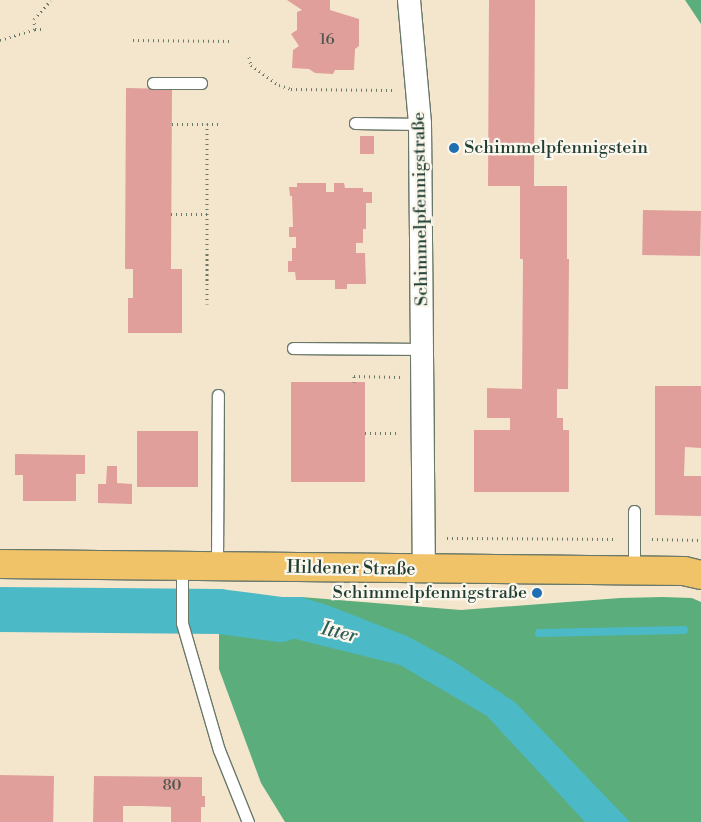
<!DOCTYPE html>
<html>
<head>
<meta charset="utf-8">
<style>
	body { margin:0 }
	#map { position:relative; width:701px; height:822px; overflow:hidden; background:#f4e6cd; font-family:"Libre Bodoni",serif }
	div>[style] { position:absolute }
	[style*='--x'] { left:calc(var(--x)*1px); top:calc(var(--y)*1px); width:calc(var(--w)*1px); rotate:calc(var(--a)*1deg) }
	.forest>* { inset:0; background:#5bad7b }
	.water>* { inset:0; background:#4cb9c6; transform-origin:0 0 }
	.stream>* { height:8px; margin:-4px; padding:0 4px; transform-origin:4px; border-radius:4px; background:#4cb9c6 }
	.river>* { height:45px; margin:-22.5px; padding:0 22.5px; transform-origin:22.5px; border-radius:22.5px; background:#4cb9c6 }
	.building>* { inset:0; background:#e09f9a; transform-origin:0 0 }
	.path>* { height:3px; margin-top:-1.5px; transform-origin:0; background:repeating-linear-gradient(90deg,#6a786a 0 1px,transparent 0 5px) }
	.roads { filter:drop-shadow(1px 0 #6a786a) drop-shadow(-1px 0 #6a786a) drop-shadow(0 1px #6a786a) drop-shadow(0 -1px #6a786a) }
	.service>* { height:11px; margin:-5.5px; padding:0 5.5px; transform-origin:5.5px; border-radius:5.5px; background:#fff }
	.minor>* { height:22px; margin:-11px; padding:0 11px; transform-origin:11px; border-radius:11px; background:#fff }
	.primary>* { height:28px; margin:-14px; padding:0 14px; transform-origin:14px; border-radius:14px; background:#f1c369 }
	.dots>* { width:14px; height:14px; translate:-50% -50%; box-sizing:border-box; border:2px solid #fbf7ec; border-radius:50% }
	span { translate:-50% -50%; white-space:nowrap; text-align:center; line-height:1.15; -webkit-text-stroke:4.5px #fbf7ec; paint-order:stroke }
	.number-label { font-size:15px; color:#4f564e }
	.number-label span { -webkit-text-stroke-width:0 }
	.poi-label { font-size:18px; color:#1f3d34 }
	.left { translate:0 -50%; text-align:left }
	.right { translate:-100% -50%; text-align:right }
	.street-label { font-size:18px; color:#1f3d34 }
	.water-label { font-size:19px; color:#2a5c58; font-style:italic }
</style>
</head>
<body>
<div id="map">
	<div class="forest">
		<i style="clip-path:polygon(685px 0,701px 0,701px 24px)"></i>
		<i style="clip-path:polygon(301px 597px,461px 610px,620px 598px,662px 597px,692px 598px,701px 602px,701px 822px,285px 822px,261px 783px,219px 669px,219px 620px,230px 599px)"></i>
	</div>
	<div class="water">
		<i style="left:0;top:596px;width:139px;height:28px"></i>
		<i style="clip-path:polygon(219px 597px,301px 597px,327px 605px,407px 636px,455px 662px,516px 703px,630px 822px,585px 822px,487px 716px,400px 665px,219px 620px)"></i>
	</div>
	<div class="stream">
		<i style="--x:539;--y:633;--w:145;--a:-1.2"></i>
	</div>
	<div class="river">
		<i style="--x:0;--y:609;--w:219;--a:0.5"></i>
		<i style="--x:219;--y:611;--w:62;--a:7.5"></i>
	</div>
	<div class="building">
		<i style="clip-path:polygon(287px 0,330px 0,330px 10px,359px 19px,359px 46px,355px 49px,354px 70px,335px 70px,333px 74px,315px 73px,309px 69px,292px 68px,293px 50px,299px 46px,291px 34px,297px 30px,297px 12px,302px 10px)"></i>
		<i style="clip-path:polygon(489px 0,535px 0,534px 186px,567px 186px,567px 259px,569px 259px,568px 389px,557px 389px,557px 418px,563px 418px,563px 430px,569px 430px,569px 492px,474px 492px,474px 430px,510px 430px,510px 418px,487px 418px,487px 388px,522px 389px,523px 259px,520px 259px,520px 186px,488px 186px)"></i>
		<i style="clip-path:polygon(126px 88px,172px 89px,171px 269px,182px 269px,182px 333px,128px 333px,128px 298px,133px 298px,133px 269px,125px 269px)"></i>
		<i style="left:360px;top:136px;width:14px;height:18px"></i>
		<i style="clip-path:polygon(297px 183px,326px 183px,326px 192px,334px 192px,334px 183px,344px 183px,345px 188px,363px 188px,363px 192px,372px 192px,372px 203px,366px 203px,366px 229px,363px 229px,363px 243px,356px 243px,356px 253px,365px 253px,366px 284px,347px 284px,347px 289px,335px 289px,335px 280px,296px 280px,295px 272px,288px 272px,288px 261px,292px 261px,292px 248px,296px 248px,296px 237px,289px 237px,289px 227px,293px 227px,292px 196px,290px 196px,289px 187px,297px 187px)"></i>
		<i style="left:643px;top:210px;width:58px;height:45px;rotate:1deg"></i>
		<i style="left:291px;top:382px;width:74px;height:100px"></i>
		<i style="clip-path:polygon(655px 386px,701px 386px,701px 448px,685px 447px,684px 476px,701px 476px,701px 516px,655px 515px)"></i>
		<i style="left:137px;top:431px;width:61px;height:56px"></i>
		<i style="clip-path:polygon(15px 454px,85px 455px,85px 474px,76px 474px,76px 501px,23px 501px,23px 475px,15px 475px)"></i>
		<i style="clip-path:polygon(107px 466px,117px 466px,117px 483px,132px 484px,132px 504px,98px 503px,98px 484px,106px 484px)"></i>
		<i style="left:0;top:775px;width:54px;height:47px;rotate:1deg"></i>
		<i style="clip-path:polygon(94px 776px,202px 777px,202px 796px,205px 796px,205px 807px,201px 807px,201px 822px,171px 822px,171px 807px,142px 806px,123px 806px,123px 822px,93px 822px)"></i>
	</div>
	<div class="path">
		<i style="--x:35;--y:29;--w:10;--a:-96"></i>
		<i style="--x:34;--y:19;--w:25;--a:-48"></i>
		<i style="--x:0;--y:40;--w:37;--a:-17"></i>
		<i style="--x:35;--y:29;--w:10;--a:0"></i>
		<i style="--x:133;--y:40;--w:99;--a:0.6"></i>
		<i style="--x:249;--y:57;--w:8;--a:76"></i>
		<i style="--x:251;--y:65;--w:34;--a:36"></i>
		<i style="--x:279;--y:85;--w:13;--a:18"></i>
		<i style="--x:291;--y:89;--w:102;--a:0.6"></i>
		<i style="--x:172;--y:124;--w:47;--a:0"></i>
		<i style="--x:207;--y:124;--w:180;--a:90"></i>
		<i style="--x:171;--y:214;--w:36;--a:0"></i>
		<i style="--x:354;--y:382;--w:6;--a:-90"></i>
		<i style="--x:354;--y:376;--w:46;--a:1.2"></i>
		<i style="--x:365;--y:433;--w:35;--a:0"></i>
		<i style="--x:447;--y:538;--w:169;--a:0.3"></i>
		<i style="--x:652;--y:539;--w:49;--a:1.2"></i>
	</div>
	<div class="roads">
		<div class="service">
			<i style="--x:153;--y:83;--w:48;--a:0"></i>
			<i style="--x:355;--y:123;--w:65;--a:0.9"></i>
			<i style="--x:293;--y:348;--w:130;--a:0.4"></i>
			<i style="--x:182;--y:567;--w:56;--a:90"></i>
			<i style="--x:182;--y:623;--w:132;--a:73.8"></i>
			<i style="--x:219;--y:750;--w:78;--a:68.1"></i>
			<i style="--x:217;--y:567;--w:172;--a:-89.7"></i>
			<i style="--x:634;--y:570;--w:59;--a:-90"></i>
		</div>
		<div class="minor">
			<i style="--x:409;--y:0;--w:124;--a:84.9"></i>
			<i style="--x:420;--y:124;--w:445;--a:89.5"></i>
		</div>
		<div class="primary">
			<i style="--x:0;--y:564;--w:684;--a:0.59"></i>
			<i style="--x:684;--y:571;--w:17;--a:13"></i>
		</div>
	</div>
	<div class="dots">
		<i style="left:454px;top:148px;background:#1f6fb2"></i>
		<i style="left:537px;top:593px;background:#1f6fb2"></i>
	</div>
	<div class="number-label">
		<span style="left:327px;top:40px">16</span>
		<span style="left:172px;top:786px">80</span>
	</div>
	<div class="poi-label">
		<span class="left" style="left:464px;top:148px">Schimmelpfennigstein</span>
		<span class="right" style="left:527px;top:593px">Schimmelpfennigstraße</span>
	</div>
	<div class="street-label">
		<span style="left:421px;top:209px;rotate:-91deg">Schimmelpfennigstraße</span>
		<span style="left:351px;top:569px;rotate:1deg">Hildener Straße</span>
	</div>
	<div class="water-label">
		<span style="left:339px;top:633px;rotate:13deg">Itter</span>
	</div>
</div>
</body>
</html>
